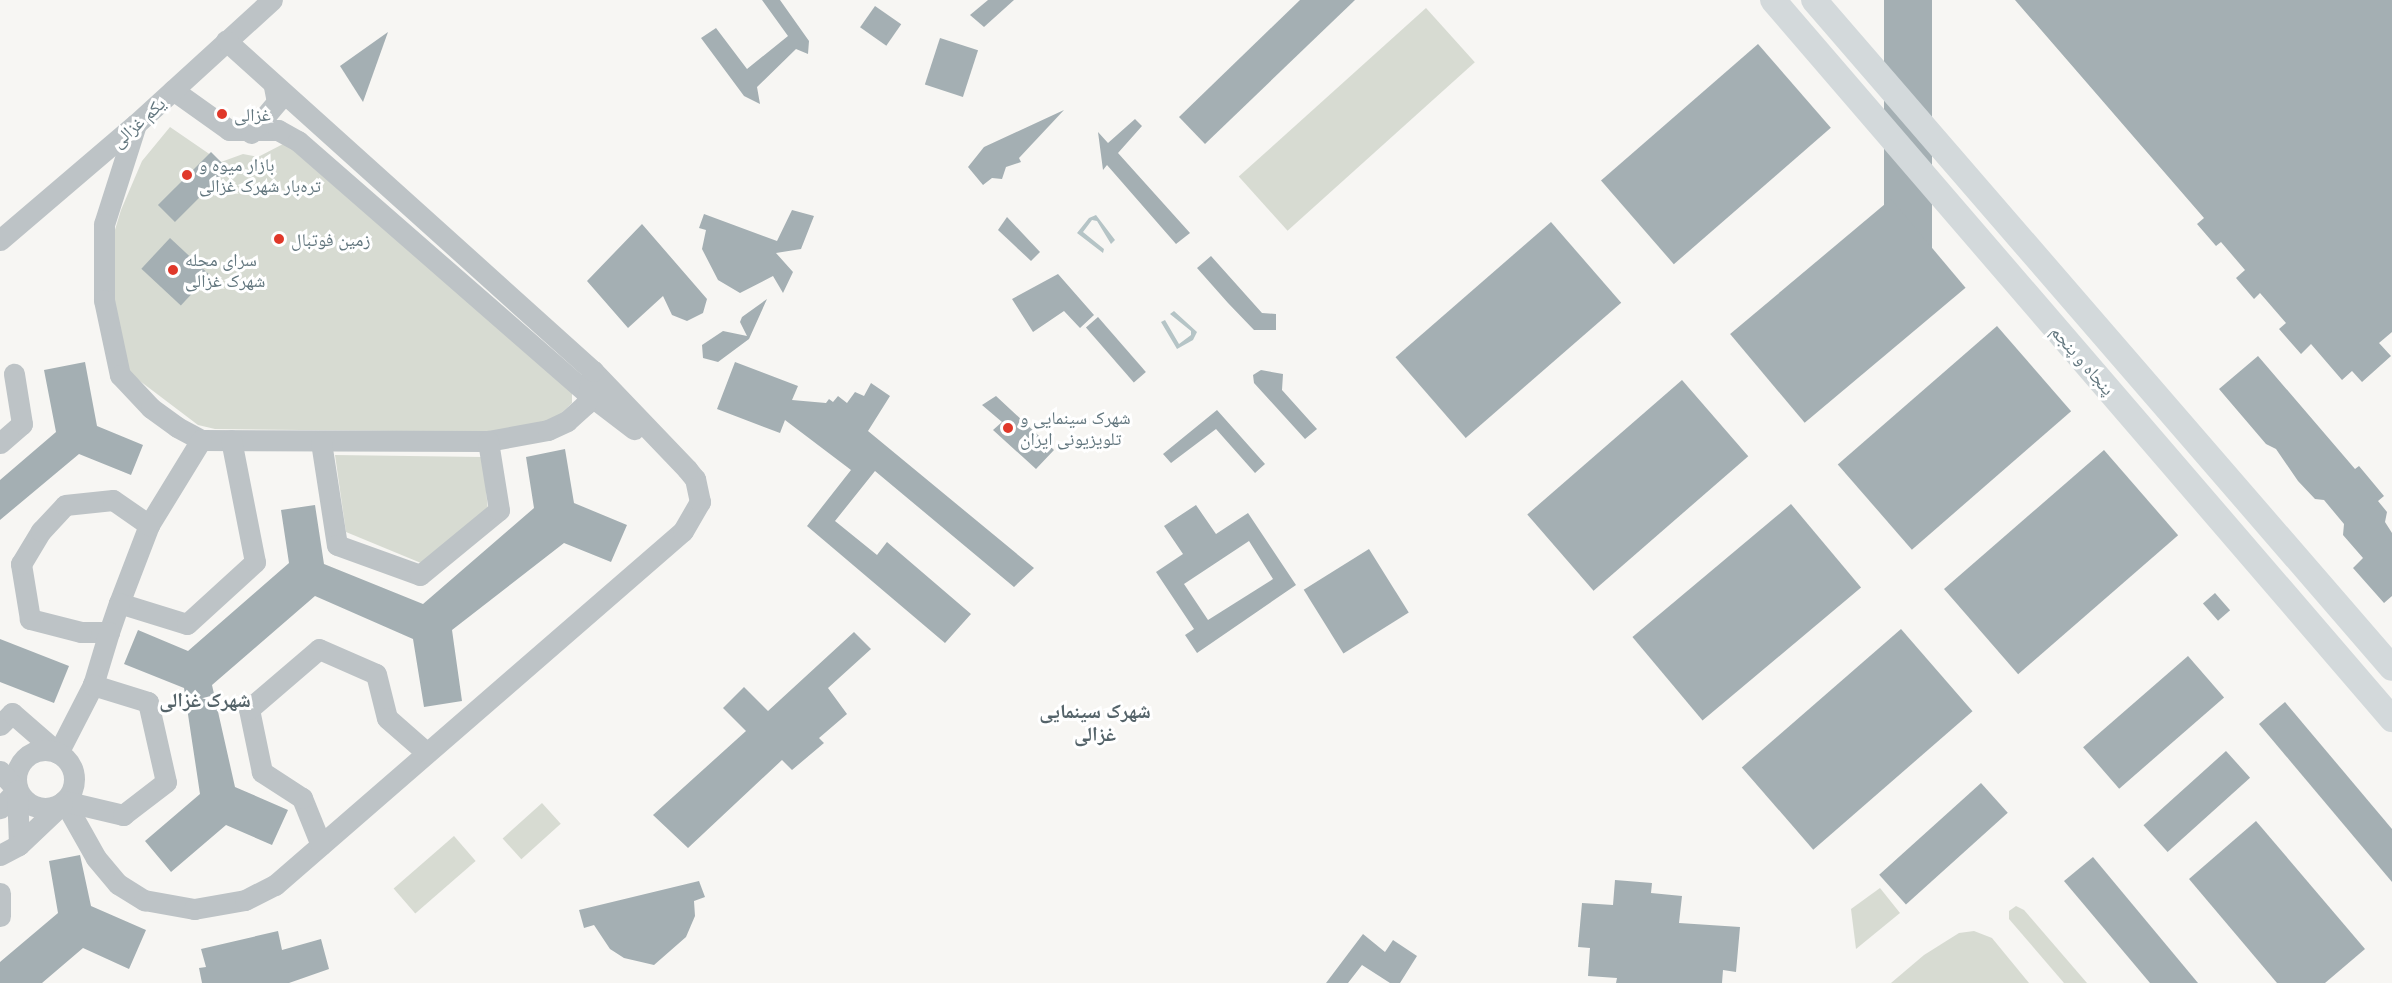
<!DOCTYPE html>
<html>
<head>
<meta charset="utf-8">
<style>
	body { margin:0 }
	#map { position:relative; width:2392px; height:983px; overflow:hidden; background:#f7f6f3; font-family:"Golos Text","Noto Naskh Arabic",sans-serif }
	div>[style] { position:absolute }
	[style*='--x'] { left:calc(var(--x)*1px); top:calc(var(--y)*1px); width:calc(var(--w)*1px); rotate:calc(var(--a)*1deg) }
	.green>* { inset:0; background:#d7dbd2; transform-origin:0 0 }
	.water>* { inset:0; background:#b5c4c6 }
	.building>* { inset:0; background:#a4afb3; transform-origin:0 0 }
	.minor>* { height:21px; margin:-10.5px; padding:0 10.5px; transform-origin:10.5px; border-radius:10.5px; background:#bdc3c6 }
	.minor>.ring { margin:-10.5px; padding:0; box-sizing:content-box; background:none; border:21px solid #bdc3c6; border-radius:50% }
	.major>* { height:26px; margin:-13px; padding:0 13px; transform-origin:13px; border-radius:13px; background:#d3d9db }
	.dots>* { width:16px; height:16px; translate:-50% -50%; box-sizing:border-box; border:3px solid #fff; border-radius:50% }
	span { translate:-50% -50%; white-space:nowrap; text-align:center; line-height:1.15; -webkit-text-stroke:6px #fff; paint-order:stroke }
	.poi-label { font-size:18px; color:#62767e }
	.left { translate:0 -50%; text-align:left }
	.street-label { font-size:18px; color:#62767e }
	.neighbourhood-label { font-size:20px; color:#546369; font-weight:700 }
</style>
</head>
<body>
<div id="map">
	<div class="green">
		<i style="left:1426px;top:8px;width:73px;height:252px;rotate:48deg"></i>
		<i style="clip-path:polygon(170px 127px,221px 162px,243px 154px,258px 157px,285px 143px,572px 392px,572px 403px,554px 420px,489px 432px,215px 429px,198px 425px,128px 372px,113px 292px,114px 233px,121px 210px,142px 161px)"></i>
		<i style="clip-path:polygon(335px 455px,483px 457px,488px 511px,421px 563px,346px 532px)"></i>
		<i style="left:542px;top:803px;width:28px;height:53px;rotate:48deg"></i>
		<i style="left:454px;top:836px;width:33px;height:80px;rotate:49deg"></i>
		<i style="clip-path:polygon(1880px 888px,1900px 913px,1856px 949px,1851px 909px)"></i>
		<i style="clip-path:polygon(2016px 906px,2024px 910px,2087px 983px,2064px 983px,2009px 919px,2009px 911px)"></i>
		<i style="clip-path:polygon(1974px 931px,1992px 938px,2029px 983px,1891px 983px,1924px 955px,1959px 933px)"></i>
	</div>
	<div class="water">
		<i style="clip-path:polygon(1096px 215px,1115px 240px,1111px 244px,1097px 221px,1092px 220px,1083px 232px,1104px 249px,1103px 253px,1077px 233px,1089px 218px)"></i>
		<i style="clip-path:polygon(1174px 311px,1197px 332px,1193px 340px,1177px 349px,1161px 322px,1165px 320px,1179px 344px,1191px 335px,1191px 331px,1170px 314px)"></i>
	</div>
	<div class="building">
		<i style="clip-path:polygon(762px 0,780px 0,809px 41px,808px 54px,796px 49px,757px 87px,760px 104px,744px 96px,701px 38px,716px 28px,747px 69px,788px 36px)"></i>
		<i style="clip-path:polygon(988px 0,1014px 0,984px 27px,970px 15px)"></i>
		<i style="clip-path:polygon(1300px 0,1355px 0,1205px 144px,1179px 117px)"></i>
		<i style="left:1884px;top:0;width:48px;height:287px"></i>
		<i style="clip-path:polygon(2015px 0,2392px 0,2392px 332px,2379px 343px,2391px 356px,2362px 382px,2352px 371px,2342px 380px,2311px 344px,2301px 354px,2279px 329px,2286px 323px,2260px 293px,2254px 299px,2236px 278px,2245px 270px,2221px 242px,2216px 246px,2197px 224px,2204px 218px)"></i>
		<i style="left:875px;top:6px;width:32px;height:26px;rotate:35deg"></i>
		<i style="clip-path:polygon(388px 32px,363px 102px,340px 66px)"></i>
		<i style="left:940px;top:38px;width:40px;height:49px;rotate:18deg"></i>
		<i style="left:1758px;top:44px;width:111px;height:208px;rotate:49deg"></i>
		<i style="clip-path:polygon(1064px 110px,1019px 158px,1021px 162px,1006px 167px,1002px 179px,992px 178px,983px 185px,968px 167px,984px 147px)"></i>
		<i style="clip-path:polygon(1135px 119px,1142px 126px,1118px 153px,1190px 233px,1176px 244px,1107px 165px,1103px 170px,1098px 132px,1108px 143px)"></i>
		<i style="left:211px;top:152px;width:24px;height:75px;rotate:45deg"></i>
		<i style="left:1891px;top:199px;width:116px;height:210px;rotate:50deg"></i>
		<i style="clip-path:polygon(792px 210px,814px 216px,801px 249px,776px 253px,793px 272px,783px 293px,773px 276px,740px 293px,718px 280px,702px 249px,706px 230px,699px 228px,704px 214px,777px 241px)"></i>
		<i style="clip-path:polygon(1007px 217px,1040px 252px,1031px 261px,998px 230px)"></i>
		<i style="left:1551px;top:222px;width:107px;height:206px;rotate:49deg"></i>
		<i style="clip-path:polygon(642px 224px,707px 299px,703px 313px,687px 321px,672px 315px,663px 296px,628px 328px,587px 281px)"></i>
		<i style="left:170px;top:238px;width:54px;height:42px;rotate:43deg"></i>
		<i style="clip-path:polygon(1211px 256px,1262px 313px,1276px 314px,1276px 330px,1254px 330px,1228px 303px,1197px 268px)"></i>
		<i style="clip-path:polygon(1058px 274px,1094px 315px,1080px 328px,1064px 311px,1033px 332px,1012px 299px)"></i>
		<i style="clip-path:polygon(767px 299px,749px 339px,718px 362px,703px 358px,702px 345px,723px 331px,747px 336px,740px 322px,742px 317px)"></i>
		<i style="left:1098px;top:317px;width:73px;height:16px;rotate:49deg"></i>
		<i style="left:1997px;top:326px;width:113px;height:211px;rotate:49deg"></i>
		<i style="clip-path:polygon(2258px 356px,2355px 469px,2359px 466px,2384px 496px,2378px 501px,2387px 512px,2385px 522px,2392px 533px,2392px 596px,2384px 603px,2353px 568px,2363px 558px,2343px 535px,2344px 524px,2324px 500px,2315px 499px,2298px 481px,2276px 449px,2266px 444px,2219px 389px)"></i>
		<i style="clip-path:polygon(85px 362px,97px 426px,143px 445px,131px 475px,79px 454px,0 520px,0 480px,56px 432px,44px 370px)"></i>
		<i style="clip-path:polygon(735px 362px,798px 386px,792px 400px,826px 403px,829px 399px,833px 402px,838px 396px,847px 403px,855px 392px,864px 396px,871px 383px,890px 396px,868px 431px,1034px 568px,1014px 587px,875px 471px,835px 521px,877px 555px,887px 542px,971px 614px,945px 643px,807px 526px,851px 470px,785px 420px,780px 433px,717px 409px)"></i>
		<i style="clip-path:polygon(1261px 370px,1283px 374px,1282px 390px,1317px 429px,1305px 439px,1254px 383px,1253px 375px)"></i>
		<i style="left:1682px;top:380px;width:101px;height:205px;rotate:49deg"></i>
		<i style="clip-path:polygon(996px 396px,1054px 450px,1036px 469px,993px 430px,1002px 422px,982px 405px)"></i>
		<i style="clip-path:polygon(1217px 410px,1265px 464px,1255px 473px,1216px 429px,1171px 463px,1163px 454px)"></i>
		<i style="clip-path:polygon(565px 449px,574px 503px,627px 525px,611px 562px,564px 543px,452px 630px,462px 701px,424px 707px,413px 639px,315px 596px,212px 685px,235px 787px,288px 810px,272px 845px,226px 825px,171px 872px,145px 841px,200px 794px,184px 688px,124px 664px,138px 630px,188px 651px,289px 563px,281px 510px,315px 505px,324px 564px,423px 604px,534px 508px,526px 457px)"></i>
		<i style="left:2104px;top:450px;width:113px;height:212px;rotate:49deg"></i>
		<i style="left:1791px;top:504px;width:109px;height:207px;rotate:50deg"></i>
		<i style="clip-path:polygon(evenodd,1196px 505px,1216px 534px,1248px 513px,1296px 585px,1197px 653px,1185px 635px,1194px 629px,1156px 572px,1183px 554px,1164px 526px,1196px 505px,1249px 541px,1273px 579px,1208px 620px,1184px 584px,1249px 541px)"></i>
		<i style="left:1369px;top:549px;width:75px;height:77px;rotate:58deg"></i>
		<i style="left:2215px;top:593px;width:23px;height:16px;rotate:49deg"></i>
		<i style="left:1901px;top:629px;width:109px;height:211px;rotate:49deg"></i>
		<i style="clip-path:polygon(854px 632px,871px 649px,828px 688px,847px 714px,819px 738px,824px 743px,792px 770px,782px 760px,688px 848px,653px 815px,746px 731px,723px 708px,744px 687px,768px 711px)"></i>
		<i style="clip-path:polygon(0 639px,69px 666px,54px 703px,0 682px)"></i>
		<i style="left:2188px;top:656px;width:55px;height:139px;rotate:49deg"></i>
		<i style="clip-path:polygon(2285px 702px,2392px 829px,2392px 882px,2259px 724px)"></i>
		<i style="left:2226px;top:751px;width:36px;height:111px;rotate:48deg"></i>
		<i style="left:1981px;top:783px;width:40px;height:137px;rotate:48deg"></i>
		<i style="clip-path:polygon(2256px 821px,2365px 949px,2325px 983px,2277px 983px,2189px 879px)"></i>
		<i style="clip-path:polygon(80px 855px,91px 906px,146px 930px,129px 969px,83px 948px,42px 983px,0 983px,0 962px,58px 913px,49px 861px)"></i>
		<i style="clip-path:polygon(2093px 857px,2198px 983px,2150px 983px,2064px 881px)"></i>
		<i style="clip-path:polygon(1615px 880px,1652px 883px,1651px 893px,1682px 896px,1679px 923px,1740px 927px,1736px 972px,1723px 970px,1722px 983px,1616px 983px,1617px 978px,1588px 976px,1590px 948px,1578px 947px,1582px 903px,1613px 905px)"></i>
		<i style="clip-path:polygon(699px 881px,705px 897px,694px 901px,695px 916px,686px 937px,654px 965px,624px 958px,610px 949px,594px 925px,584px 928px,579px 910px)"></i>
		<i style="clip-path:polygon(278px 931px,282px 950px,321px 939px,329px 969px,289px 983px,202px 983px,199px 968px,206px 967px,201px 949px)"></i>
		<i style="clip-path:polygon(1363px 934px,1385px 952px,1393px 940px,1417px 956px,1400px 983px,1390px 983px,1362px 965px,1348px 983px,1326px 983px)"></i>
	</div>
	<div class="minor">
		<i style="--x:173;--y:90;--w:69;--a:35.5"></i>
		<i style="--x:229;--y:130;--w:49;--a:0"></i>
		<i style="--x:278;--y:130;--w:23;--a:29"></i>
		<i style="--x:298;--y:141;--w:385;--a:41.1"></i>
		<i style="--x:588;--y:394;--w:58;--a:37.3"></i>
		<i style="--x:136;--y:124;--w:105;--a:107.7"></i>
		<i style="--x:104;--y:224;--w:76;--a:90"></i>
		<i style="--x:104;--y:300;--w:77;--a:78"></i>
		<i style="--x:120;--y:375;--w:45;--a:46.8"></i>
		<i style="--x:151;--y:408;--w:32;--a:36"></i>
		<i style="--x:177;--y:427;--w:27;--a:28"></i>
		<i style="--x:201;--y:440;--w:287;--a:0.2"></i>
		<i style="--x:488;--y:441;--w:61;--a:-10.4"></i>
		<i style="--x:548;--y:430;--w:21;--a:-25"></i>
		<i style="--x:567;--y:421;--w:25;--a:-42"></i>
		<i style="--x:586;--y:404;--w:34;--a:-78"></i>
		<i style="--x:251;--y:133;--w:40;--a:-50"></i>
		<i style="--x:277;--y:102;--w:16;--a:-101"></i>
		<i style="--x:0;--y:240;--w:179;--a:-40.5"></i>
		<i style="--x:136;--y:124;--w:184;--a:-42.4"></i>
		<i style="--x:201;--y:440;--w:100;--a:121.5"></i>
		<i style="--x:149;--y:525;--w:84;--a:111"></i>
		<i style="--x:119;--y:603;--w:71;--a:17.2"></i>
		<i style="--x:187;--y:624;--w:92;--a:-42.4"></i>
		<i style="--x:255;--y:562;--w:124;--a:-101.1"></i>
		<i style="--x:321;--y:442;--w:104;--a:81.2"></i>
		<i style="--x:337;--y:545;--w:88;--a:19.9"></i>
		<i style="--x:420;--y:575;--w:102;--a:-39.4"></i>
		<i style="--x:499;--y:510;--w:70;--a:-99.1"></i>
		<i style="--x:0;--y:443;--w:29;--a:-41"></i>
		<i style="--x:22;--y:424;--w:51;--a:-99.1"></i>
		<i style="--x:119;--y:603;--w:31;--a:109"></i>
		<i style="--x:109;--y:632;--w:28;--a:180"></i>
		<i style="--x:81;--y:632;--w:53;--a:-165.7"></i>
		<i style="--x:30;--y:619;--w:56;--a:-99.3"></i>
		<i style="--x:21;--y:564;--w:39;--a:-59"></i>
		<i style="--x:41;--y:531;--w:35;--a:-47"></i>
		<i style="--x:65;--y:505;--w:48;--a:-5.9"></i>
		<i style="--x:113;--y:500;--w:44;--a:34.8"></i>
		<i style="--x:0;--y:725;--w:17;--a:-45"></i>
		<i style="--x:12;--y:713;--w:61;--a:41"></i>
		<i style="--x:58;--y:753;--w:76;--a:-62.8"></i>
		<i style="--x:93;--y:685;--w:55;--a:-73.2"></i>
		<i class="ring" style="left:16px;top:750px;width:37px;height:37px"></i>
		<i style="--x:0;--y:771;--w:25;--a:48"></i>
		<i style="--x:17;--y:790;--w:25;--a:133"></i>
		<i style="--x:17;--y:790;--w:55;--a:87.9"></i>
		<i style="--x:64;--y:801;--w:65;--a:60.7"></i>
		<i style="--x:96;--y:858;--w:34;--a:50"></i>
		<i style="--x:118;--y:884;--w:31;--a:32"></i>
		<i style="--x:144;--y:900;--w:51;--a:10.2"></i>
		<i style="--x:194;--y:909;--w:52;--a:-10"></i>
		<i style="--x:245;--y:900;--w:34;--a:-27"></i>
		<i style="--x:275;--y:885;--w:540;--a:-40.95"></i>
		<i style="--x:683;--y:531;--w:34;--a:-60"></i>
		<i style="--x:700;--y:502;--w:24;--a:-102"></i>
		<i style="--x:695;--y:479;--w:13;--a:-129"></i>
		<i style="--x:687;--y:469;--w:136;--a:-133.8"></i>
		<i style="--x:593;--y:371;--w:494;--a:-138"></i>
		<i style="--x:64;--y:801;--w:61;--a:13.3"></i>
		<i style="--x:123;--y:815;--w:54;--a:-37.5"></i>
		<i style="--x:166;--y:782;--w:82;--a:-102.7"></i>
		<i style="--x:148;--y:702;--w:58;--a:-162.8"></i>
		<i style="--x:321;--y:845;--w:51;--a:-112"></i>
		<i style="--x:302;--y:798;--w:48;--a:-147"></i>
		<i style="--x:262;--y:772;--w:64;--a:-101.7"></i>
		<i style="--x:249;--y:709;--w:92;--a:-40.6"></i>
		<i style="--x:319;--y:649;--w:62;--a:23.7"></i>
		<i style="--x:376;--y:674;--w:45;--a:76"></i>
		<i style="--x:387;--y:718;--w:53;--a:41.2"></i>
		<i style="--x:0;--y:855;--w:21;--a:-28"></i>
		<i style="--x:19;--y:845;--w:59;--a:-43.6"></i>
		<i style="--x:0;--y:893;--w:23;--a:90"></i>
	</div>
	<div class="major">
		<i style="--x:1773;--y:0;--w:949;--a:49.27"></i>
		<i style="--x:1814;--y:0;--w:883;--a:49.13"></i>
	</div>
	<div class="dots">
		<i style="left:222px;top:114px;background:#e0382a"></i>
		<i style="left:187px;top:175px;background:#e0382a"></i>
		<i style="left:279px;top:239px;background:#e0382a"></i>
		<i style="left:173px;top:270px;background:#e0382a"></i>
		<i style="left:1008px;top:428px;background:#e0382a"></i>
	</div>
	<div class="poi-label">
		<span class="left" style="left:234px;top:114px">غزالی</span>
		<span class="left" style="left:199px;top:175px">بازار میوه و<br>تره‌بار شهرک غزالی</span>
		<span class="left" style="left:291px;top:239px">زمین فوتبال</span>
		<span class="left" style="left:185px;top:270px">سرای محله<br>شهرک غزالی</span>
		<span class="left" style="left:1020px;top:428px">شهرک سینمایی و<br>تلویزیونی ایران</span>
	</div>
	<div class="street-label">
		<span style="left:138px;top:122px;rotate:-42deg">یکم غزالی</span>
		<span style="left:2083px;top:360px;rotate:49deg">پنجاه و پنجم</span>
	</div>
	<div class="neighbourhood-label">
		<span style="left:205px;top:699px">شهرک غزالی</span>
		<span style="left:1095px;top:722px">شهرک سینمایی<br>غزالی</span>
	</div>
</div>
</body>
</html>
